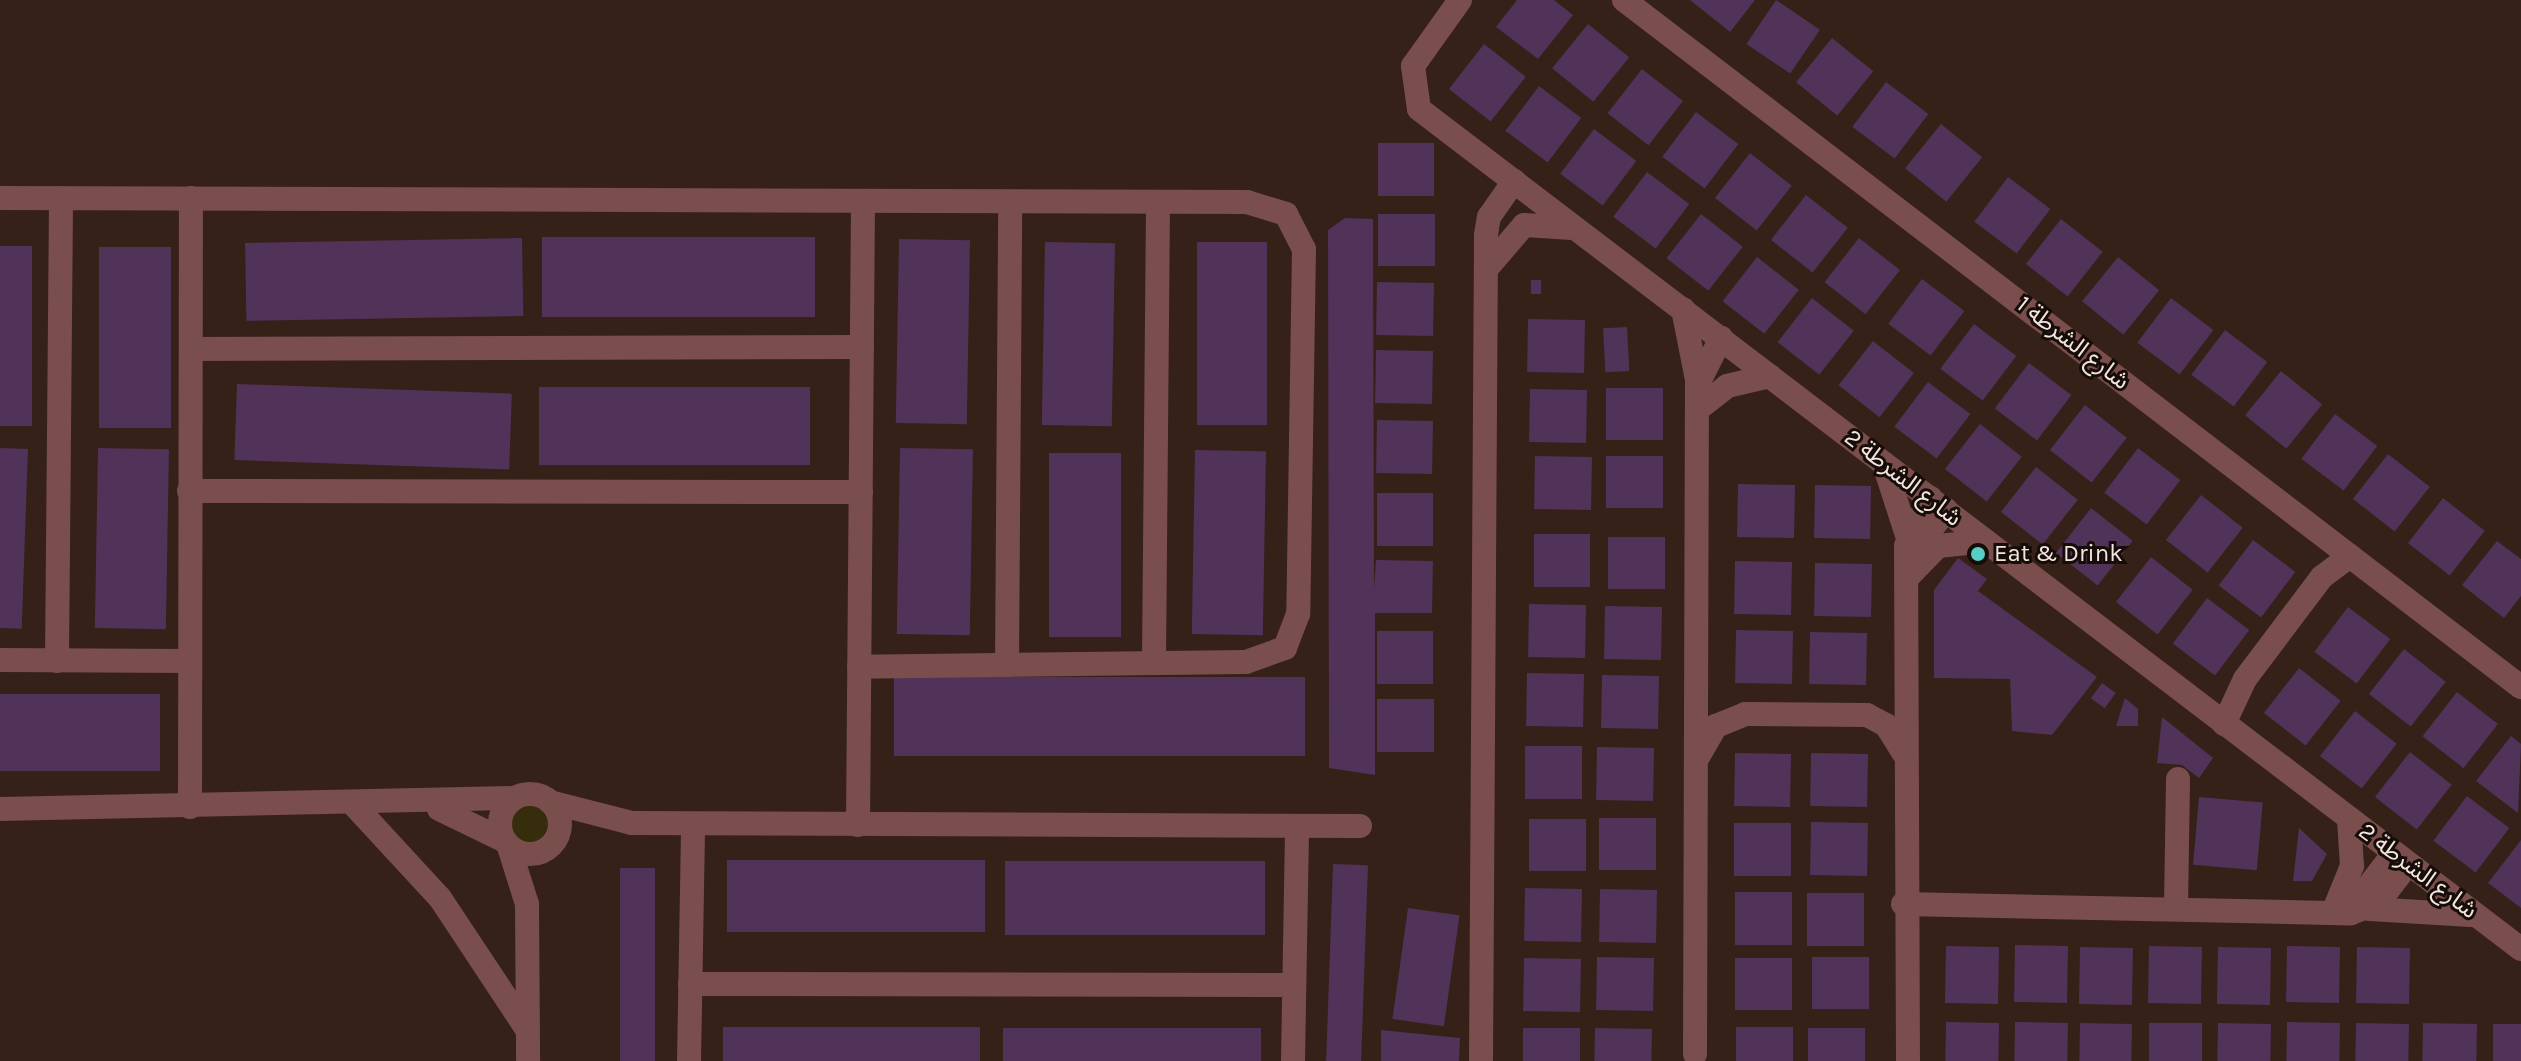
<!DOCTYPE html>
<html>
<head>
<meta charset="utf-8">
<style>
	body { margin:0 }
	#map { position:relative; width:2521px; height:1061px; overflow:hidden; background:#352118; font-family:Karla,"Noto Sans Arabic",sans-serif }
	div>[style] { position:absolute }
	[style*='--x'] { left:calc(var(--x)*1px); top:calc(var(--y)*1px); width:calc(var(--w)*1px); rotate:calc(var(--a)*1deg) }
	.sand>* { inset:0; background:#362d0c }
	.round { border-radius:50% }
	.building>* { inset:0; background:#513258; transform-origin:0 0 }
	.minor>* { height:24px; margin:-12px; padding:0 12px; transform-origin:12px; border-radius:12px; background:#7a4e4c }
	.minor>.ring { margin:-12px; padding:0; box-sizing:content-box; background:none; border:24px solid #7a4e4c; border-radius:50% }
	.dots>* { width:22px; height:22px; translate:-50% -50%; box-sizing:border-box; border:4px solid #160d09; border-radius:50% }
	span { translate:-50% -50%; white-space:nowrap; text-align:center; line-height:1.15; -webkit-text-stroke:6px #160d09; paint-order:stroke }
	.street-label { font-size:24px; color:#f2e4de }
	.poi-label { font-size:24px; color:#f2e4de }
	.left { translate:0 -50%; text-align:left }
</style>
</head>
<body>
<div id="map">
	<div class="sand">
		<i class="round" style="left:506px;top:801px;width:48px;height:48px"></i>
	</div>
	<div class="building">
		<i style="clip-path:polygon(1517px 0,1554px 0,1573px 15px,1538px 59px,1496px 27px)"></i>
		<i style="clip-path:polygon(1690px 0,1755px 0,1730px 32px)"></i>
		<i style="left:1776px;top:0;width:53px;height:53px;rotate:34deg"></i>
		<i style="left:1588px;top:24px;width:53px;height:57px;rotate:39deg"></i>
		<i style="left:1832px;top:38px;width:53px;height:57px;rotate:39deg"></i>
		<i style="left:1484px;top:44px;width:53px;height:57px;rotate:38deg"></i>
		<i style="left:1642px;top:69px;width:52px;height:56px;rotate:38deg"></i>
		<i style="left:1886px;top:82px;width:53px;height:56px;rotate:37deg"></i>
		<i style="left:1539px;top:86px;width:53px;height:56px;rotate:37deg"></i>
		<i style="left:1696px;top:112px;width:53px;height:56px;rotate:37deg"></i>
		<i style="left:1941px;top:124px;width:53px;height:57px;rotate:39deg"></i>
		<i style="left:1594px;top:129px;width:53px;height:56px;rotate:37deg"></i>
		<i style="left:1378px;top:143px;width:56px;height:53px"></i>
		<i style="left:1750px;top:153px;width:53px;height:57px;rotate:38deg"></i>
		<i style="left:1647px;top:172px;width:53px;height:56px;rotate:37deg"></i>
		<i style="left:2008px;top:177px;width:53px;height:56px;rotate:37deg"></i>
		<i style="left:1806px;top:195px;width:53px;height:57px;rotate:38deg"></i>
		<i style="left:1378px;top:214px;width:57px;height:52px"></i>
		<i style="left:1701px;top:214px;width:53px;height:56px;rotate:38deg"></i>
		<i style="clip-path:polygon(1345px 218px,1373px 219px,1374px 589px,1376px 560px,1433px 561px,1432px 613px,1375px 613px,1375px 775px,1329px 768px,1328px 230px)"></i>
		<i style="left:2061px;top:219px;width:53px;height:57px;rotate:38deg"></i>
		<i style="left:815px;top:237px;width:80px;height:273px;rotate:90deg"></i>
		<i style="left:522px;top:238px;width:78px;height:277px;rotate:89deg"></i>
		<i style="left:1859px;top:238px;width:52px;height:56px;rotate:38deg"></i>
		<i style="left:899px;top:239px;width:71px;height:184px;rotate:1deg"></i>
		<i style="left:1045px;top:242px;width:70px;height:183px;rotate:1deg"></i>
		<i style="left:1197px;top:242px;width:70px;height:183px"></i>
		<i style="left:0;top:246px;width:32px;height:180px"></i>
		<i style="left:99px;top:247px;width:72px;height:181px"></i>
		<i style="left:1757px;top:257px;width:53px;height:56px;rotate:38deg"></i>
		<i style="left:2118px;top:257px;width:53px;height:57px;rotate:39deg"></i>
		<i style="left:1922px;top:279px;width:53px;height:56px;rotate:37deg"></i>
		<i style="left:1531px;top:280px;width:10px;height:14px"></i>
		<i style="left:1377px;top:282px;width:57px;height:53px;rotate:1deg"></i>
		<i style="left:1812px;top:298px;width:53px;height:56px;rotate:38deg"></i>
		<i style="left:2171px;top:298px;width:53px;height:56px;rotate:37deg"></i>
		<i style="left:1528px;top:319px;width:57px;height:53px;rotate:1deg"></i>
		<i style="left:1974px;top:324px;width:53px;height:56px;rotate:37deg"></i>
		<i style="left:1627px;top:327px;width:44px;height:24px;rotate:87deg"></i>
		<i style="left:2225px;top:330px;width:53px;height:56px;rotate:37deg"></i>
		<i style="left:1873px;top:341px;width:52px;height:56px;rotate:38deg"></i>
		<i style="left:1376px;top:350px;width:57px;height:53px;rotate:1deg"></i>
		<i style="left:2029px;top:363px;width:53px;height:57px;rotate:37deg"></i>
		<i style="left:2281px;top:371px;width:53px;height:57px;rotate:39deg"></i>
		<i style="left:1928px;top:382px;width:53px;height:56px;rotate:37deg"></i>
		<i style="left:237px;top:384px;width:275px;height:76px;rotate:2deg"></i>
		<i style="left:810px;top:387px;width:78px;height:271px;rotate:90deg"></i>
		<i style="left:1606px;top:388px;width:57px;height:52px"></i>
		<i style="left:1530px;top:389px;width:57px;height:53px;rotate:1deg"></i>
		<i style="left:2085px;top:405px;width:53px;height:57px;rotate:38deg"></i>
		<i style="left:2335px;top:414px;width:53px;height:56px;rotate:37deg"></i>
		<i style="left:1377px;top:420px;width:56px;height:53px;rotate:1deg"></i>
		<i style="left:1980px;top:424px;width:53px;height:57px;rotate:38deg"></i>
		<i style="left:0;top:448px;width:28px;height:180px;rotate:2deg"></i>
		<i style="left:98px;top:448px;width:71px;height:180px;rotate:1deg"></i>
		<i style="left:900px;top:448px;width:73px;height:186px;rotate:1deg"></i>
		<i style="left:2138px;top:448px;width:53px;height:56px;rotate:37deg"></i>
		<i style="left:1195px;top:450px;width:71px;height:184px;rotate:1deg"></i>
		<i style="left:1049px;top:453px;width:72px;height:184px"></i>
		<i style="left:2388px;top:454px;width:53px;height:57px;rotate:38deg"></i>
		<i style="left:1535px;top:456px;width:57px;height:53px;rotate:1deg"></i>
		<i style="left:1606px;top:456px;width:57px;height:52px"></i>
		<i style="left:2036px;top:467px;width:53px;height:57px;rotate:38deg"></i>
		<i style="left:1738px;top:484px;width:57px;height:53px;rotate:1deg"></i>
		<i style="left:1815px;top:485px;width:56px;height:53px;rotate:1deg"></i>
		<i style="left:1377px;top:493px;width:56px;height:53px"></i>
		<i style="left:2201px;top:495px;width:53px;height:57px;rotate:38deg"></i>
		<i style="left:2443px;top:498px;width:53px;height:57px;rotate:38deg"></i>
		<i style="left:2091px;top:508px;width:53px;height:57px;rotate:38deg"></i>
		<i style="left:1534px;top:534px;width:56px;height:53px"></i>
		<i style="left:1608px;top:537px;width:57px;height:52px"></i>
		<i style="left:2253px;top:540px;width:53px;height:57px;rotate:37deg"></i>
		<i style="clip-path:polygon(2497px 541px,2521px 559px,2521px 596px,2504px 618px,2462px 585px)"></i>
		<i style="left:2151px;top:557px;width:53px;height:57px;rotate:38deg"></i>
		<i style="clip-path:polygon(1958px 558px,1987px 579px,1978px 591px,2097px 677px,2052px 735px,2012px 731px,2010px 679px,1934px 678px,1934px 590px)"></i>
		<i style="left:1735px;top:561px;width:57px;height:53px;rotate:1deg"></i>
		<i style="left:1815px;top:563px;width:57px;height:53px;rotate:1deg"></i>
		<i style="left:2207px;top:598px;width:53px;height:57px;rotate:37deg"></i>
		<i style="left:1529px;top:604px;width:57px;height:53px;rotate:1deg"></i>
		<i style="left:1605px;top:606px;width:57px;height:53px;rotate:1deg"></i>
		<i style="left:2348px;top:607px;width:53px;height:56px;rotate:37deg"></i>
		<i style="left:1736px;top:630px;width:57px;height:53px;rotate:1deg"></i>
		<i style="left:1377px;top:631px;width:56px;height:53px"></i>
		<i style="left:1810px;top:632px;width:57px;height:52px;rotate:1deg"></i>
		<i style="left:2404px;top:649px;width:53px;height:57px;rotate:38deg"></i>
		<i style="left:2299px;top:668px;width:53px;height:57px;rotate:38deg"></i>
		<i style="left:1527px;top:673px;width:57px;height:53px;rotate:1deg"></i>
		<i style="left:1602px;top:675px;width:57px;height:53px;rotate:1deg"></i>
		<i style="left:1305px;top:677px;width:79px;height:411px;rotate:90deg"></i>
		<i style="left:2102px;top:683px;width:17px;height:19px;rotate:36deg"></i>
		<i style="left:2457px;top:692px;width:52px;height:56px;rotate:38deg"></i>
		<i style="left:0;top:694px;width:160px;height:77px"></i>
		<i style="clip-path:polygon(2125px 698px,2138px 709px,2138px 726px,2116px 726px)"></i>
		<i style="left:1377px;top:699px;width:57px;height:53px"></i>
		<i style="left:2355px;top:711px;width:53px;height:57px;rotate:38deg"></i>
		<i style="clip-path:polygon(2162px 717px,2213px 758px,2199px 778px,2182px 765px,2157px 763px)"></i>
		<i style="clip-path:polygon(2511px 736px,2521px 744px,2518px 813px,2476px 781px)"></i>
		<i style="left:1525px;top:746px;width:57px;height:53px"></i>
		<i style="left:1597px;top:747px;width:57px;height:53px;rotate:1deg"></i>
		<i style="left:2410px;top:752px;width:53px;height:57px;rotate:38deg"></i>
		<i style="left:1735px;top:753px;width:56px;height:53px;rotate:1deg"></i>
		<i style="left:1811px;top:753px;width:57px;height:53px;rotate:1deg"></i>
		<i style="left:2467px;top:796px;width:53px;height:56px;rotate:37deg"></i>
		<i style="left:2199px;top:797px;width:64px;height:68px;rotate:5deg"></i>
		<i style="left:1599px;top:818px;width:57px;height:52px"></i>
		<i style="left:1529px;top:819px;width:57px;height:52px"></i>
		<i style="left:1811px;top:822px;width:57px;height:53px;rotate:1deg"></i>
		<i style="left:1734px;top:823px;width:57px;height:53px"></i>
		<i style="clip-path:polygon(2299px 828px,2327px 854px,2312px 881px,2293px 881px)"></i>
		<i style="clip-path:polygon(2521px 840px,2521px 908px,2488px 883px)"></i>
		<i style="left:727px;top:860px;width:258px;height:72px"></i>
		<i style="left:1005px;top:861px;width:260px;height:74px"></i>
		<i style="left:1333px;top:864px;width:35px;height:197px;rotate:2deg"></i>
		<i style="left:620px;top:868px;width:35px;height:193px"></i>
		<i style="left:1525px;top:888px;width:57px;height:53px;rotate:1deg"></i>
		<i style="left:1600px;top:889px;width:57px;height:53px;rotate:1deg"></i>
		<i style="left:1735px;top:892px;width:57px;height:53px"></i>
		<i style="left:1807px;top:893px;width:57px;height:53px"></i>
		<i style="left:1408px;top:908px;width:52px;height:112px;rotate:8deg"></i>
		<i style="left:2015px;top:945px;width:53px;height:57px;rotate:1deg"></i>
		<i style="left:1946px;top:946px;width:53px;height:57px;rotate:1deg"></i>
		<i style="left:2149px;top:946px;width:53px;height:57px;rotate:1deg"></i>
		<i style="left:2287px;top:946px;width:53px;height:56px;rotate:1deg"></i>
		<i style="left:2080px;top:947px;width:53px;height:57px;rotate:1deg"></i>
		<i style="left:2218px;top:947px;width:53px;height:57px;rotate:1deg"></i>
		<i style="left:2357px;top:947px;width:53px;height:56px;rotate:1deg"></i>
		<i style="left:1597px;top:957px;width:57px;height:53px;rotate:1deg"></i>
		<i style="left:1812px;top:957px;width:57px;height:52px"></i>
		<i style="left:1524px;top:958px;width:57px;height:53px;rotate:1deg"></i>
		<i style="left:1735px;top:958px;width:57px;height:52px"></i>
		<i style="left:1946px;top:1022px;width:53px;height:39px;rotate:1deg"></i>
		<i style="left:2015px;top:1022px;width:53px;height:39px;rotate:1deg"></i>
		<i style="left:2287px;top:1022px;width:53px;height:39px;rotate:1deg"></i>
		<i style="left:2080px;top:1023px;width:52px;height:38px;rotate:1deg"></i>
		<i style="left:2149px;top:1023px;width:53px;height:38px"></i>
		<i style="left:2218px;top:1023px;width:53px;height:38px;rotate:1deg"></i>
		<i style="left:2356px;top:1023px;width:53px;height:38px;rotate:1deg"></i>
		<i style="left:2423px;top:1023px;width:54px;height:38px;rotate:1deg"></i>
		<i style="left:2493px;top:1024px;width:28px;height:37px"></i>
		<i style="left:723px;top:1027px;width:257px;height:34px"></i>
		<i style="left:1736px;top:1027px;width:57px;height:34px"></i>
		<i style="left:1003px;top:1028px;width:258px;height:33px"></i>
		<i style="left:1523px;top:1028px;width:57px;height:33px"></i>
		<i style="left:1595px;top:1028px;width:57px;height:33px;rotate:1deg"></i>
		<i style="left:1808px;top:1028px;width:57px;height:33px"></i>
		<i style="clip-path:polygon(1381px 1030px,1460px 1038px,1459px 1061px,1381px 1061px)"></i>
	</div>
	<div class="minor">
		<i style="--x:1460;--y:0;--w:81;--a:125.5"></i>
		<i style="--x:1413;--y:66;--w:43;--a:82.1"></i>
		<i style="--x:1419;--y:109;--w:1386;--a:37.32"></i>
		<i style="--x:1624;--y:0;--w:1130;--a:37.45"></i>
		<i style="--x:0;--y:198;--w:1247;--a:0.18"></i>
		<i style="--x:1247;--y:202;--w:41;--a:17.1"></i>
		<i style="--x:1286;--y:214;--w:39;--a:63"></i>
		<i style="--x:1304;--y:249;--w:365;--a:90.9"></i>
		<i style="--x:1298;--y:614;--w:36;--a:111"></i>
		<i style="--x:1285;--y:648;--w:41;--a:160.3"></i>
		<i style="--x:1246;--y:662;--w:387;--a:179.3"></i>
		<i style="--x:1488;--y:267;--w:55;--a:-49.4"></i>
		<i style="--x:1524;--y:225;--w:48;--a:3.6"></i>
		<i style="--x:1683;--y:309;--w:72;--a:78.8"></i>
		<i style="--x:191;--y:349;--w:671;--a:-0.17"></i>
		<i style="--x:1698;--y:409;--w:37;--a:-38"></i>
		<i style="--x:1727;--y:386;--w:44;--a:-13.1"></i>
		<i style="--x:1884;--y:464;--w:75;--a:72.1"></i>
		<i style="--x:189;--y:491;--w:672;--a:0.09"></i>
		<i style="--x:1908;--y:560;--w:63;--a:-52.8"></i>
		<i style="--x:1907;--y:578;--w:45;--a:-45.9"></i>
		<i style="--x:1938;--y:546;--w:48;--a:-5.9"></i>
		<i style="--x:0;--y:660;--w:188;--a:0.3"></i>
		<i style="--x:57;--y:661;--w:463;--a:-89.5"></i>
		<i style="--x:1154;--y:662;--w:457;--a:-89.5"></i>
		<i style="--x:1007;--y:665;--w:459;--a:-89.6"></i>
		<i style="--x:2224;--y:724;--w:50;--a:-65"></i>
		<i style="--x:2245;--y:679;--w:128;--a:-53"></i>
		<i style="--x:2322;--y:577;--w:35;--a:-37"></i>
		<i style="--x:1698;--y:757;--w:36;--a:-60"></i>
		<i style="--x:1716;--y:726;--w:31;--a:-22"></i>
		<i style="--x:1745;--y:714;--w:122;--a:0.5"></i>
		<i style="--x:1867;--y:715;--w:21;--a:28"></i>
		<i style="--x:1886;--y:725;--w:32;--a:58"></i>
		<i class="ring" style="left:500px;top:794px;width:36px;height:36px"></i>
		<i style="--x:550;--y:802;--w:85;--a:14.4"></i>
		<i style="--x:632;--y:823;--w:728;--a:0.24"></i>
		<i style="--x:355;--y:806;--w:125;--a:47.3"></i>
		<i style="--x:440;--y:898;--w:159;--a:56.5"></i>
		<i style="--x:190;--y:807;--w:609;--a:-89.91"></i>
		<i style="--x:0;--y:809;--w:514;--a:-1.23"></i>
		<i style="--x:439;--y:809;--w:71;--a:25.8"></i>
		<i style="--x:858;--y:825;--w:621;--a:-89.54"></i>
		<i style="--x:509;--y:847;--w:60;--a:72.5"></i>
		<i style="--x:527;--y:904;--w:157;--a:89.6"></i>
		<i style="--x:1903;--y:904;--w:448;--a:1.2"></i>
		<i style="--x:2351;--y:913;--w:29;--a:-20"></i>
		<i style="--x:2378;--y:903;--w:49;--a:-52.4"></i>
		<i style="--x:2176;--y:908;--w:129;--a:-89.1"></i>
		<i style="--x:2336;--y:909;--w:33;--a:-31"></i>
		<i style="--x:2364;--y:892;--w:49;--a:-52.4"></i>
		<i style="--x:2370;--y:909;--w:101;--a:3.4"></i>
		<i style="--x:2334;--y:910;--w:48;--a:-67.8"></i>
		<i style="--x:2352;--y:866;--w:47;--a:-93.7"></i>
		<i style="--x:690;--y:984;--w:604;--a:0.09"></i>
		<i style="--x:1695;--y:1054;--w:668;--a:-89.83"></i>
		<i style="--x:1697;--y:386;--w:54;--a:-63.4"></i>
		<i style="--x:689;--y:1061;--w:237;--a:-89"></i>
		<i style="--x:1293;--y:1061;--w:235;--a:-89"></i>
		<i style="--x:1481;--y:1061;--w:826;--a:-89.65"></i>
		<i style="--x:1486;--y:235;--w:18;--a:-81"></i>
		<i style="--x:1489;--y:217;--w:44;--a:-55.2"></i>
		<i style="--x:1908;--y:1061;--w:515;--a:-90.22"></i>
		<i style="--x:1906;--y:546;--w:54;--a:-63.4"></i>
	</div>
	<div class="dots">
		<i style="left:1978px;top:554px;background:#56cec3"></i>
	</div>
	<div class="street-label">
		<span style="left:2073px;top:343px;rotate:38deg">شارع الشرطة 1</span>
		<span style="left:1903px;top:478px;rotate:38deg">شارع الشرطة 2</span>
		<span style="left:2418px;top:871px;rotate:37deg">شارع الشرطة 2</span>
	</div>
	<div class="poi-label">
		<span class="left" style="left:1994px;top:554px">Eat &amp; Drink</span>
	</div>
</div>
</body>
</html>
